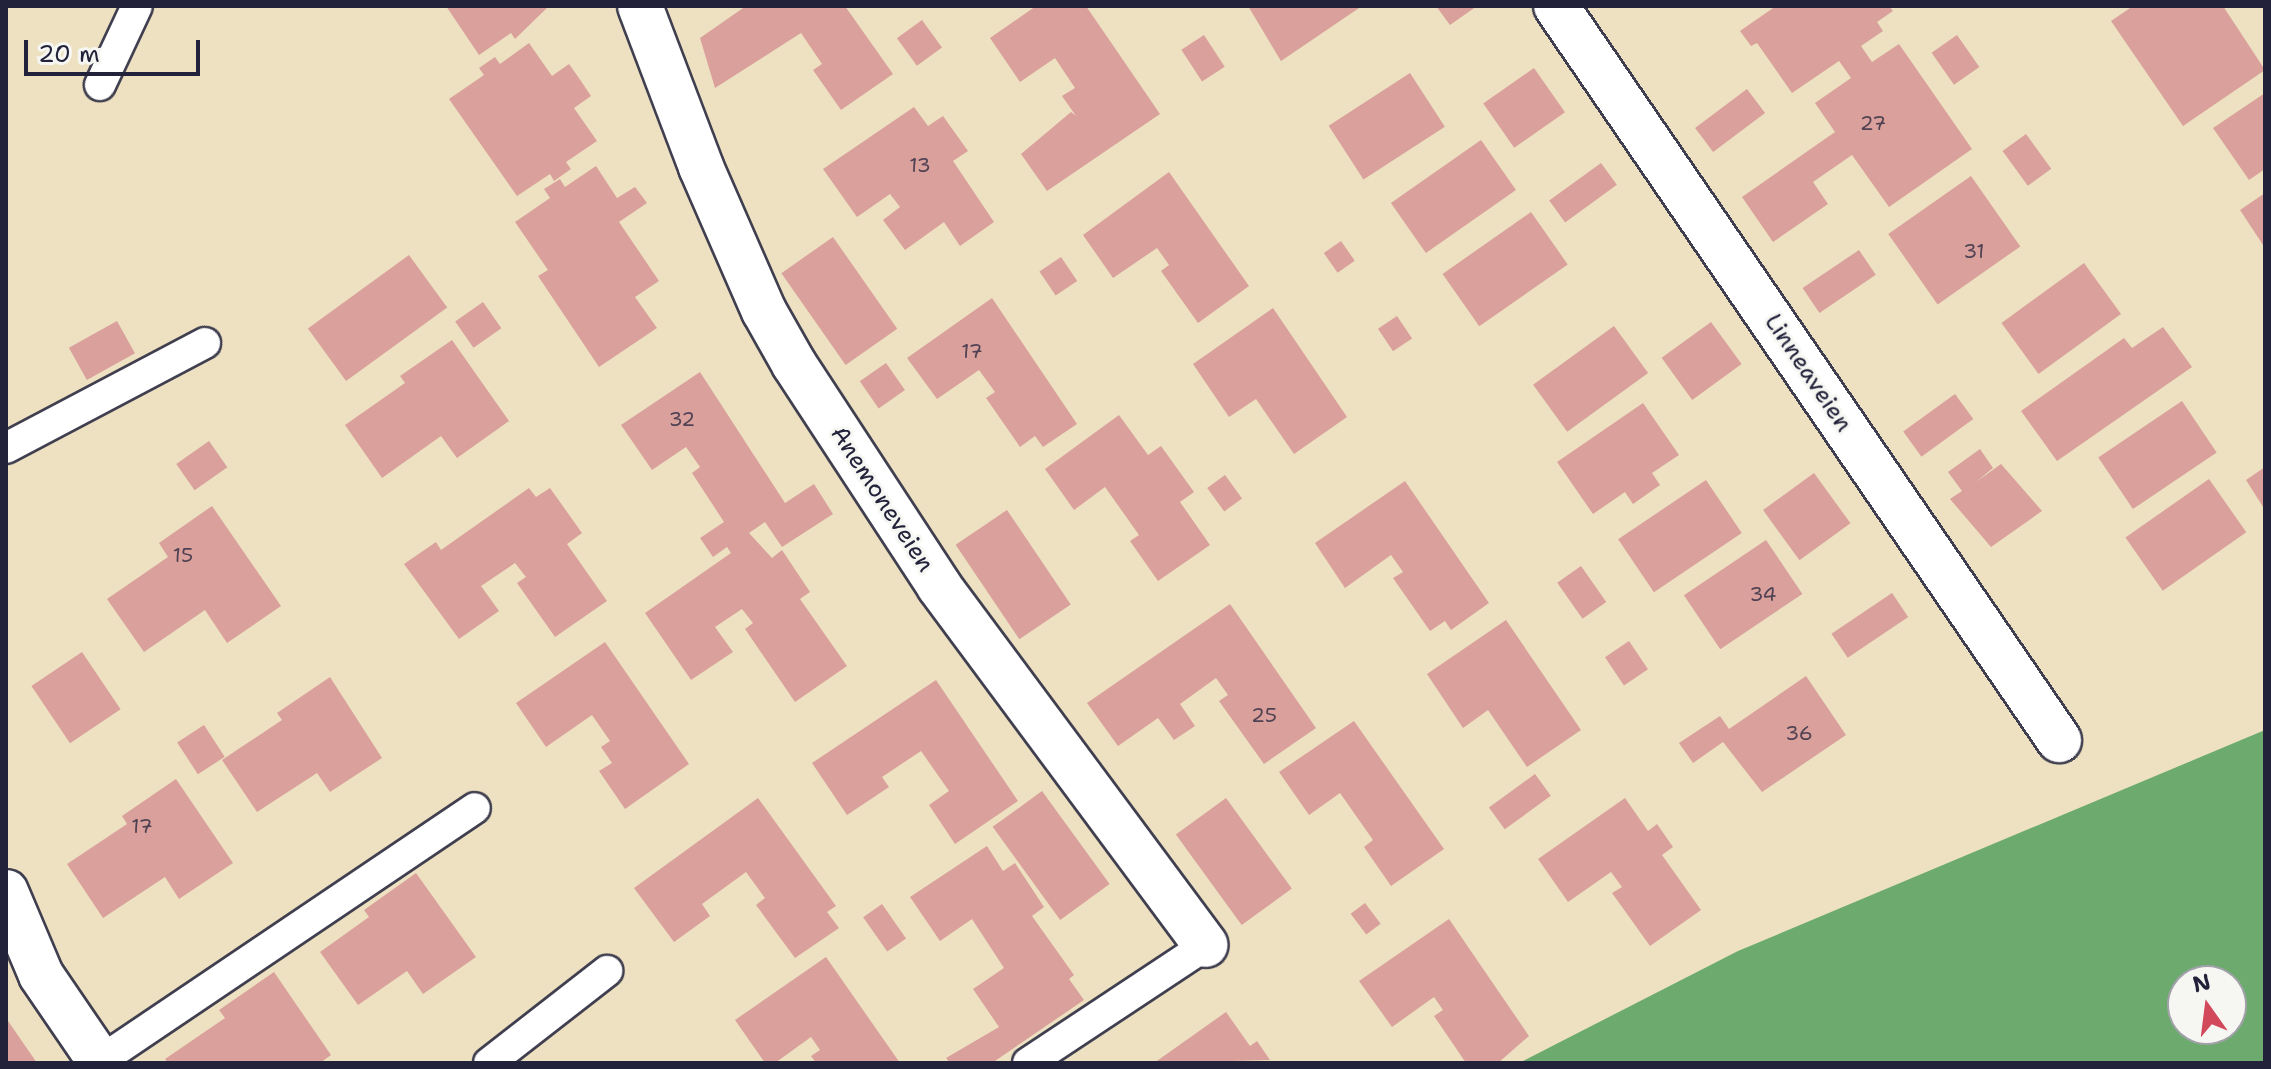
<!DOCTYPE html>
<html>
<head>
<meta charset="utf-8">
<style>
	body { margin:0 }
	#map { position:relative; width:2271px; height:1069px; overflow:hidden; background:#ede1c2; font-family:"Shantell Sans",sans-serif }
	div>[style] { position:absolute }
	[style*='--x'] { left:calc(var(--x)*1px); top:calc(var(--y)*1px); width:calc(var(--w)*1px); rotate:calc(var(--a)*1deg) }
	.forest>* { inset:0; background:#6cab6d }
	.building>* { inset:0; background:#daa09b; transform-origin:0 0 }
	.roads { filter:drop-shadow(2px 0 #403f4f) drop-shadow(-2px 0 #403f4f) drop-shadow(0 2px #403f4f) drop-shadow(0 -2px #403f4f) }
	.service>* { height:30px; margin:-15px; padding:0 15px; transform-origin:15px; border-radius:15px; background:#fff }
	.minor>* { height:44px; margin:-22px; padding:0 22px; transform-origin:22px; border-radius:22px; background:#fff }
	span { translate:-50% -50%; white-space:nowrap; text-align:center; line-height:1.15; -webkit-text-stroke:6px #f6f6f2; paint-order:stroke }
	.number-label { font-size:20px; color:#504253 }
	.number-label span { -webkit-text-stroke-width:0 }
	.street-label { font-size:24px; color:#22223b }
	.frame { position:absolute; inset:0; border:8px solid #22223b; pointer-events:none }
	.north { position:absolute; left:2167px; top:965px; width:80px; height:80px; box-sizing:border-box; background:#f6f6f2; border:2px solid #a1a1a9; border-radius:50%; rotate:346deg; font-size:22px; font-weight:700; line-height:32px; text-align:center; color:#22223b }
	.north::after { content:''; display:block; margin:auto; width:28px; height:36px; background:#d1495b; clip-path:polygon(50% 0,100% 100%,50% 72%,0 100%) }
	.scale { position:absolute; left:24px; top:40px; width:176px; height:36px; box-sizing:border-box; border:4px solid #22223b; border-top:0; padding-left:10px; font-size:24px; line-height:28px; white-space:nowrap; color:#22223b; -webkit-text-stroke:6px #f6f6f2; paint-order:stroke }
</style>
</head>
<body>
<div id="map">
	<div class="forest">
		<i style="clip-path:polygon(evenodd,2265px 730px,2265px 1063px,1519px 1063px,1738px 951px,2265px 730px,2183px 981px,2231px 981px,2231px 1029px,2183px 1029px,2183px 981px)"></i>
	</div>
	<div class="building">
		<i style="clip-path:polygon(446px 6px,549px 6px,515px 39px,511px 33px,479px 55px)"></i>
		<i style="clip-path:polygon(746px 6px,845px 6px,893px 74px,841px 110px,813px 70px,822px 64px,801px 33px,715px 88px,700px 38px)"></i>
		<i style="clip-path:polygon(1036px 6px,1086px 6px,1160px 114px,1047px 191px,1021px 154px,1071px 112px,1076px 116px,1062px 96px,1075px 88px,1055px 58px,1020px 82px,990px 38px)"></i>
		<i style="clip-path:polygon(1248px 6px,1362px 6px,1281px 61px)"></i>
		<i style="clip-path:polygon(1436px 6px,1477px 6px,1450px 25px)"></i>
		<i style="clip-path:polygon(1776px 6px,1889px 6px,1893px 11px,1877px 22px,1883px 31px,1861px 46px,1872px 62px,1899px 44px,1972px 149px,1889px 207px,1852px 155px,1813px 182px,1828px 204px,1773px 242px,1742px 197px,1835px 132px,1815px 103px,1851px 78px,1839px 61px,1792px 93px,1757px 43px,1751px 46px,1740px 31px)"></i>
		<i style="clip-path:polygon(2133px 6px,2223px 6px,2265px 70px,2183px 126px,2111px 21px)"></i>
		<i style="left:922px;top:20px;width:34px;height:31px;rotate:54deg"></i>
		<i style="left:1204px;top:35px;width:38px;height:27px;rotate:57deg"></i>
		<i style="left:1957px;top:35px;width:39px;height:31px;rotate:55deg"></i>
		<i style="clip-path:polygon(529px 43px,552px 76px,569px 64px,581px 81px,591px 96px,574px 108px,597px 141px,566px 162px,571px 169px,554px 181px,550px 174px,517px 196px,449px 99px,484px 75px,479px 68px,495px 57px,500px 64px)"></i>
		<i style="left:1534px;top:68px;width:54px;height:62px;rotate:55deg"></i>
		<i style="left:1410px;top:73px;width:64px;height:97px;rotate:57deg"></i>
		<i style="left:1747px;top:89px;width:30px;height:65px;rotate:53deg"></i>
		<i style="clip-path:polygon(2265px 93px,2265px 169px,2249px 180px,2213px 128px)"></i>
		<i style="clip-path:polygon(914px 107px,928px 126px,943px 116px,968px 151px,953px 161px,994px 222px,960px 246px,944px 222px,905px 250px,883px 220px,900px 207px,890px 194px,857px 217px,823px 169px)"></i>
		<i style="left:2026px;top:134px;width:43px;height:29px;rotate:54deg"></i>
		<i style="left:1481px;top:140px;width:61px;height:110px;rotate:55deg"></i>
		<i style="left:1601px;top:163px;width:27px;height:64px;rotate:54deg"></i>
		<i style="clip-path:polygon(596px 166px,617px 198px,635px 187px,647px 203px,619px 222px,659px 281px,635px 297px,657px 328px,599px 367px,538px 276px,548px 270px,515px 222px,550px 198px,544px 189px,560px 179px,565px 187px)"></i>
		<i style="clip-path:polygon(1169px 172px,1249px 286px,1198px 323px,1161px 271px,1169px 265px,1157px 248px,1113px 278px,1083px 235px)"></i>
		<i style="left:1971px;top:176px;width:86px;height:101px;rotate:55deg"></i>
		<i style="clip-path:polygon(2265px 193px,2265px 248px,2240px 210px)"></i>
		<i style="left:1531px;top:212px;width:64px;height:108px;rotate:55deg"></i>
		<i style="left:833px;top:237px;width:112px;height:63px;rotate:55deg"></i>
		<i style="left:1341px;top:241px;width:24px;height:21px;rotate:55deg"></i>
		<i style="left:1859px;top:250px;width:30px;height:68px;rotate:56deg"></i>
		<i style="left:409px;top:255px;width:65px;height:125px;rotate:54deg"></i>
		<i style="left:1061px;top:257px;width:29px;height:26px;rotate:56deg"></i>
		<i style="left:2084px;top:263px;width:63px;height:102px;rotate:54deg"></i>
		<i style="clip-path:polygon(992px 298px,1077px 424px,1043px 447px,1035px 436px,1020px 447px,986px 398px,995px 392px,979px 370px,937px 399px,907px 358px)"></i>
		<i style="left:483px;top:302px;width:32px;height:34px;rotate:55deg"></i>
		<i style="clip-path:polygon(1273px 308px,1347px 417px,1294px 454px,1256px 399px,1229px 417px,1193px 364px)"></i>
		<i style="left:1397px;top:316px;width:27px;height:23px;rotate:56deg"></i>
		<i style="left:117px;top:321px;width:37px;height:55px;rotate:61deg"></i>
		<i style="left:1711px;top:322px;width:52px;height:61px;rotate:54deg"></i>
		<i style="left:1614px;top:326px;width:58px;height:100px;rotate:54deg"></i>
		<i style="clip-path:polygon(2163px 327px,2192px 367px,2057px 461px,2021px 411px,2124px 338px,2132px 348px)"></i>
		<i style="clip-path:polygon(452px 340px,509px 421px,457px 458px,441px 436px,382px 478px,345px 425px,405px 383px,400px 376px)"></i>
		<i style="left:886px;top:363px;width:33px;height:32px;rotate:55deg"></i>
		<i style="clip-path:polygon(700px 372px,785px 503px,814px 484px,833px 514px,782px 547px,765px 522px,749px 533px,772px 558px,782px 550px,810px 592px,800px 599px,847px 666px,795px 702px,745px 629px,753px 623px,742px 609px,715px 627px,733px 652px,691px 680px,645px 613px,731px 553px,727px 547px,713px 557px,700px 538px,724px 522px,692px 473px,700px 467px,686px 447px,652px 470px,621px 425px)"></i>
		<i style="left:1955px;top:394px;width:31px;height:64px;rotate:54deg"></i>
		<i style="left:2182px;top:401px;width:62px;height:101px;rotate:56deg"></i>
		<i style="clip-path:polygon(1643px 403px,1679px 455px,1652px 473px,1660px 485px,1633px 504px,1625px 492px,1593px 514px,1557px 462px)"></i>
		<i style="clip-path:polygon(1119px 415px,1148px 455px,1161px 446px,1194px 492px,1180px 502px,1210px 545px,1158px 581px,1130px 541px,1139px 535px,1105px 487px,1074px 510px,1045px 469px)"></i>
		<i style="left:209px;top:441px;width:32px;height:40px;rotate:55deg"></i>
		<i style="clip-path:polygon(1980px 449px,1993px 468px,1976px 482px,2001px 464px,2042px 511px,1991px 547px,1950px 499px,1962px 491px,1948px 472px)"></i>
		<i style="clip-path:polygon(2265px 467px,2265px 510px,2246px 480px)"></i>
		<i style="left:1814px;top:473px;width:62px;height:63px;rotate:54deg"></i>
		<i style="left:1225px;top:475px;width:29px;height:22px;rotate:54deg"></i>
		<i style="left:2209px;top:479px;width:65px;height:102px;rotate:55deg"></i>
		<i style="left:1706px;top:480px;width:64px;height:106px;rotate:56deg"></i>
		<i style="clip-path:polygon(1405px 481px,1489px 603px,1451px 630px,1445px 621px,1430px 631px,1393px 578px,1403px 572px,1391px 555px,1345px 588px,1315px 543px)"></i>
		<i style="clip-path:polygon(529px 488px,536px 497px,550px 488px,582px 533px,567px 544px,607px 601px,555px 637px,517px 583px,526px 577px,515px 563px,481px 586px,499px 611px,459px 639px,404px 564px,436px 542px,441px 550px)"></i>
		<i style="clip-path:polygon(212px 506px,281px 606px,227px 643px,205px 610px,144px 652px,107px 599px,168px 557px,159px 543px)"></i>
		<i style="left:1007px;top:510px;width:114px;height:62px;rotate:56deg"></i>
		<i style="left:1766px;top:540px;width:65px;height:99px;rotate:56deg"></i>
		<i style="left:1581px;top:566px;width:44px;height:29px;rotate:55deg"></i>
		<i style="left:1892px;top:593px;width:29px;height:73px;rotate:56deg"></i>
		<i style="clip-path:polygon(1230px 604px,1316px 728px,1264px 764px,1219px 701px,1228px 695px,1216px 678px,1180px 704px,1195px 726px,1174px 740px,1158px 718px,1118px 746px,1087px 703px)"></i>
		<i style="clip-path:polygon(1506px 620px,1581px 730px,1527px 767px,1488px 710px,1463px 728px,1427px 674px)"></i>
		<i style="left:1629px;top:641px;width:34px;height:29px;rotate:56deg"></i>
		<i style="clip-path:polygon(605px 642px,689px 764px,625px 809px,599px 771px,612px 763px,601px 747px,610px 741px,592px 715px,546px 747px,516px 703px)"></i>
		<i style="left:82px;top:652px;width:69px;height:61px;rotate:56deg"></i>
		<i style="clip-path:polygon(1806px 676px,1846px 735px,1762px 792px,1723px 742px,1693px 763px,1679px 743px,1720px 716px,1729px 729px)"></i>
		<i style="clip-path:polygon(330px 677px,382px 758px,330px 792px,317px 773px,257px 812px,222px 760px,282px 720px,277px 713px)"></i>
		<i style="clip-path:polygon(936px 680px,1018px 801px,955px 844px,929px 805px,949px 791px,921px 751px,882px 777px,889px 787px,847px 815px,812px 763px)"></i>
		<i style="clip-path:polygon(1354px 721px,1444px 849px,1391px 886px,1364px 847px,1373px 840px,1340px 793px,1309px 815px,1279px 772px)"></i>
		<i style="left:204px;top:725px;width:38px;height:32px;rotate:57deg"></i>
		<i style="left:1535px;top:774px;width:27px;height:57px;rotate:54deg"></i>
		<i style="clip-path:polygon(176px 779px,233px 863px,179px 899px,165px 877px,103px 918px,67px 864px,127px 824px,122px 816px)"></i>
		<i style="left:1042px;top:791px;width:115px;height:61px;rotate:54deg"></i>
		<i style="clip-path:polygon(758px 798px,836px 906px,827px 912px,839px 928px,795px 958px,756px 905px,765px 898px,746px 872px,702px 904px,710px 916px,674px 942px,634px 888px)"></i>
		<i style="left:1226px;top:798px;width:112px;height:62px;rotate:54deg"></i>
		<i style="clip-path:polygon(1625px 798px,1648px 831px,1657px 824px,1673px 847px,1662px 855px,1701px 910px,1650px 946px,1612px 893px,1622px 887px,1611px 872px,1568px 902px,1538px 859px)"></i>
		<i style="clip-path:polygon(987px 846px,1003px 871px,1015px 863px,1044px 907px,1032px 916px,1074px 975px,1069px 979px,1084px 1000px,992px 1063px,950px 1063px,946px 1058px,999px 1027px,973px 989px,1004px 968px,972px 919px,940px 941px,910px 897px)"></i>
		<i style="clip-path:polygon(416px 873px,476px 957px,423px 994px,407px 971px,358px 1005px,320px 952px,369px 917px,364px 910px)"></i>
		<i style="left:1365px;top:903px;width:26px;height:18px;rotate:53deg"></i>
		<i style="left:882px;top:904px;width:42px;height:23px;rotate:55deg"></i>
		<i style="clip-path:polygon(1449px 919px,1529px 1036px,1498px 1063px,1466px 1063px,1434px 1016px,1443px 1010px,1434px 997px,1392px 1027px,1359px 981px)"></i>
		<i style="clip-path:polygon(826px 957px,900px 1063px,816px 1063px,811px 1056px,820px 1050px,811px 1037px,775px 1063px,765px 1063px,735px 1020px)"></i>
		<i style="clip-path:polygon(274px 972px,331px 1055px,320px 1063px,168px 1063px,165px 1059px,225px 1018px,219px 1010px)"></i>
		<i style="clip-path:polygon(1226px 1012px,1250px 1046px,1257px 1041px,1270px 1060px,1154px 1063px)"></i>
		<i style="clip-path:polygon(6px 1018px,37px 1063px,6px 1063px)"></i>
	</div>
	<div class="roads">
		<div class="service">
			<i style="--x:100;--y:85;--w:87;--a:-64.9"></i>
			<i style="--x:6;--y:448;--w:225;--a:-27.8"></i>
			<i style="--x:100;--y:1061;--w:452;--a:-34"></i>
			<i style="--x:489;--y:1063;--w:150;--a:-37.9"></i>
			<i style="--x:1028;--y:1063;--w:214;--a:-33.5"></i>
		</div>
		<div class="minor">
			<i style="--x:640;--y:6;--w:172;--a:69.2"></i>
			<i style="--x:701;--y:167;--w:157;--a:66.4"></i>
			<i style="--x:764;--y:311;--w:61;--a:60.5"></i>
			<i style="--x:794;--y:364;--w:265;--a:56.8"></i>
			<i style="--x:939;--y:586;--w:447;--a:53.4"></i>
			<i style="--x:1556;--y:6;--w:890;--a:55.58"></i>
			<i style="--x:6;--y:892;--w:90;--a:67.1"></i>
			<i style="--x:41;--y:975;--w:107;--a:55.7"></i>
		</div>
	</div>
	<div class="number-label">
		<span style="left:1873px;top:123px">27</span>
		<span style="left:920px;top:165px">13</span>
		<span style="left:1974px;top:251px">31</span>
		<span style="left:972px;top:351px">17</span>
		<span style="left:682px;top:419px">32</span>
		<span style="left:183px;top:555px">15</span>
		<span style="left:1763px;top:594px">34</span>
		<span style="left:1264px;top:715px">25</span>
		<span style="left:1799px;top:733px">36</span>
		<span style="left:142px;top:826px">17</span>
	</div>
	<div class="street-label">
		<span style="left:1808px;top:373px;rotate:56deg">Linneaveien</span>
		<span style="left:882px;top:499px;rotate:57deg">Anemoneveien</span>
	</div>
	<div class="frame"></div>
	<div class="north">N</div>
	<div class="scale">20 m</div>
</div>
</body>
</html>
